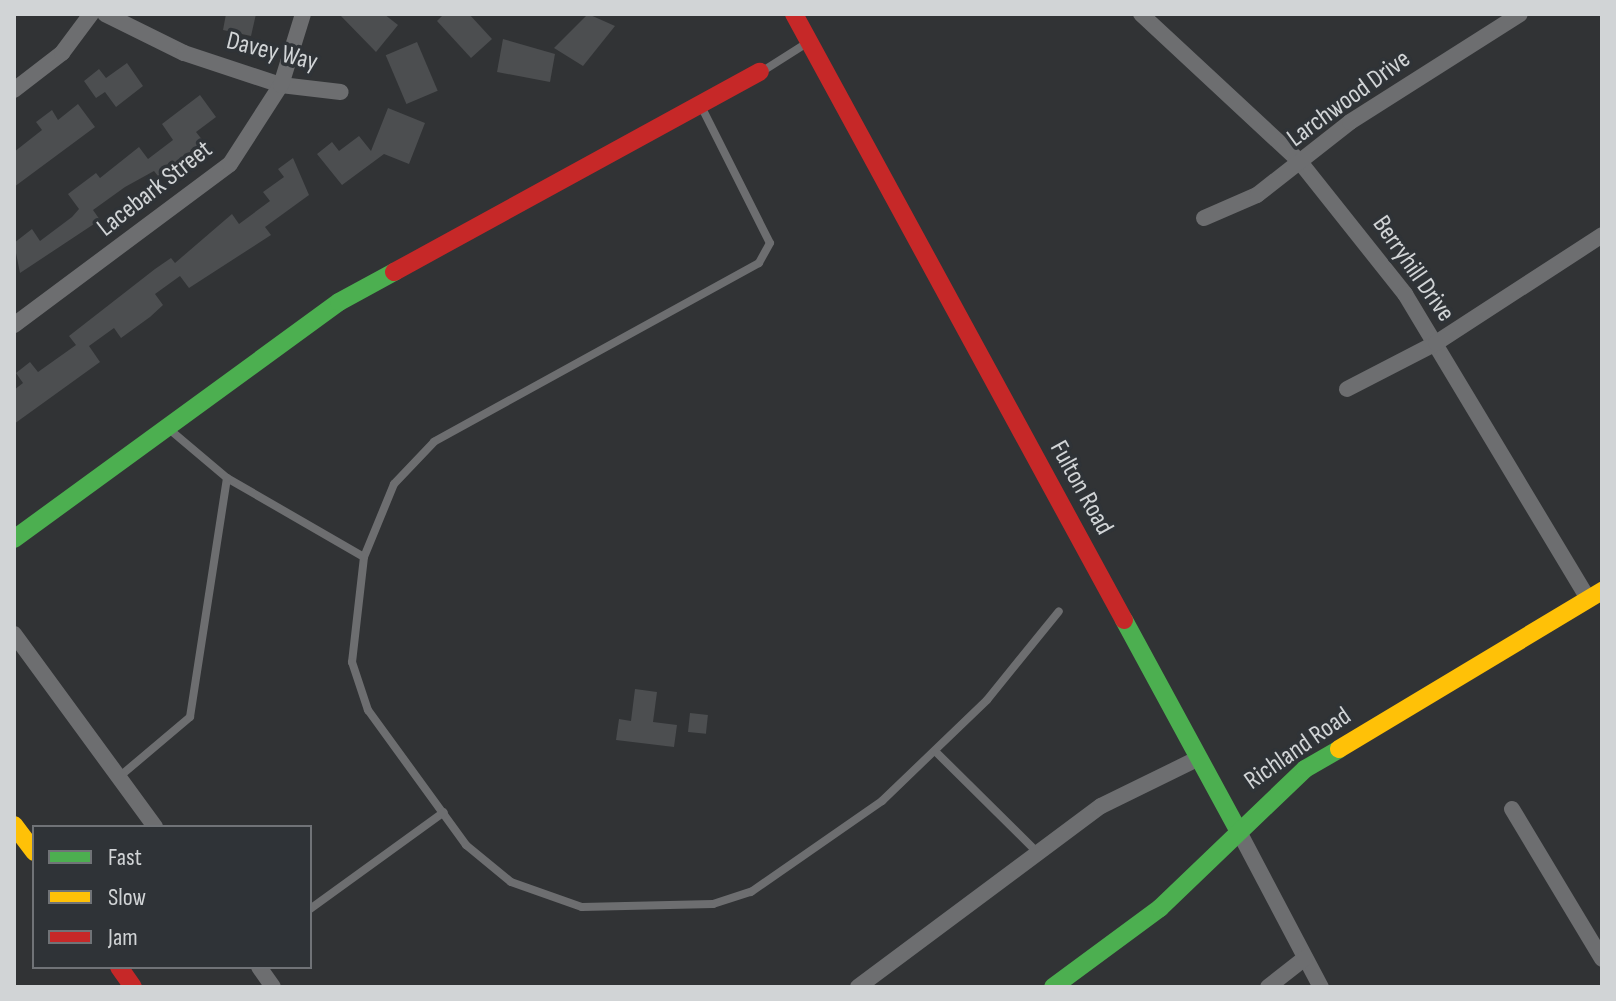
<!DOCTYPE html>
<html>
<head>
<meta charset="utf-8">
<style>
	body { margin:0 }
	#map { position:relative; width:1616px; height:1001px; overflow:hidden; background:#313335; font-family:"Sofia Sans Condensed",sans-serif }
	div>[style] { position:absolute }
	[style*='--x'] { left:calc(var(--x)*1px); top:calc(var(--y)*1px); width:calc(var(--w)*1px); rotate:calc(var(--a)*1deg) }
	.building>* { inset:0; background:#4c4e50; transform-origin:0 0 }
	.lane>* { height:8px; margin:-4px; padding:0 4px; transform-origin:4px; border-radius:4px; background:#6d6e70 }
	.street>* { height:16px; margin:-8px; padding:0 8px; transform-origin:8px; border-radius:8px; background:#6d6e70 }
	.fast>* { height:18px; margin:-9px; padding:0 9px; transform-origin:9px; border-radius:9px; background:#4caf50 }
	.slow>* { height:18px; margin:-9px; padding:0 9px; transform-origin:9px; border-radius:9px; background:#ffc107 }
	.jam>* { height:18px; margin:-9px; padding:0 9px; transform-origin:9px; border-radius:9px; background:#c62828 }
	span { translate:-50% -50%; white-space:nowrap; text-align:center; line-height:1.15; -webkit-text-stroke:7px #2f3337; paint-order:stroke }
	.street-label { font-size:26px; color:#d1d4d6 }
	.frame { position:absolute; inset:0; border:16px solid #d1d4d6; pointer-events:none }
	.legend { position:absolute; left:32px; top:825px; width:280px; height:144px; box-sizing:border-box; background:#2f3337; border:2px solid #707377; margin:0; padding:10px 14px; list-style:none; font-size:24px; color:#d1d4d6 }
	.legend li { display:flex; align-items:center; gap:16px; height:40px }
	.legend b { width:40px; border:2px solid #707377 }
</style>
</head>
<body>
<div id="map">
	<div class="building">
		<i style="clip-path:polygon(226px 14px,256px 14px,251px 36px,223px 30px)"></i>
		<i style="clip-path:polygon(339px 14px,384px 14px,398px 25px,376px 52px)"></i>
		<i style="clip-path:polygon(444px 14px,469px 14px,492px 39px,471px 58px,437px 21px)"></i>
		<i style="clip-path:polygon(588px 14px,615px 26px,583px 66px,554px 48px)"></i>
		<i style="clip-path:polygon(503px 39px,555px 54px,550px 82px,497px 72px)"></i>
		<i style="left:417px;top:42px;width:53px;height:34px;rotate:67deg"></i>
		<i style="clip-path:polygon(127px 63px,143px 86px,116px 107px,105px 92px,96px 98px,84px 81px,99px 69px,106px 78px)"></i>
		<i style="clip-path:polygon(200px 95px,216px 117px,196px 132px,204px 142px,158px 176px,154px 171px,125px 187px,93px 210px,100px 220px,20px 273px,14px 243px,32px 229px,40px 241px,72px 217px,79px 209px,68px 194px,96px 173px,100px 178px,139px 147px,148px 159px,173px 140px,162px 124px)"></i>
		<i style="clip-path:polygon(78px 104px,95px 127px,14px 187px,14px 152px,42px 130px,36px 122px,52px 110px,58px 120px)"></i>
		<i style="clip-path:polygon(388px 108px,425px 123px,409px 164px,384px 154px,342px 185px,317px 154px,332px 142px,339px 151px,359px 136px,371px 151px)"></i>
		<i style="clip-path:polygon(293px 158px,309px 195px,265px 227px,271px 235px,189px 288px,180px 276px,155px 294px,163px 305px,150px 317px,121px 338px,114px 328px,89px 346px,100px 362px,14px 424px,14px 390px,23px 383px,16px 373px,30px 362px,38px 372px,76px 345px,69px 336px,155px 269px,171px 258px,175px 263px,232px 214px,239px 224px,270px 201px,263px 192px,284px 177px,278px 169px)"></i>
		<i style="clip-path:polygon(635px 689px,657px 692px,653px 722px,677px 725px,674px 747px,616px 740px,619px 719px,631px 721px)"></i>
		<i style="left:690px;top:713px;width:18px;height:19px;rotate:6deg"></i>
	</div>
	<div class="lane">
		<i style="--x:761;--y:72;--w:54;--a:-32.2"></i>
		<i style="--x:702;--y:108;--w:151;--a:63.3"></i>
		<i style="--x:770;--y:243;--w:23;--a:119"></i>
		<i style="--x:759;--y:263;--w:371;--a:151.2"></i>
		<i style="--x:434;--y:442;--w:58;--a:133.6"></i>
		<i style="--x:394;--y:484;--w:79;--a:112.3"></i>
		<i style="--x:364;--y:557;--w:106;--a:96.5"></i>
		<i style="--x:352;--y:662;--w:51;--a:71.6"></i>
		<i style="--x:368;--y:710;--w:167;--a:54"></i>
		<i style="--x:466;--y:845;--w:58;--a:39.4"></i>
		<i style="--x:511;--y:882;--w:75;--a:19.4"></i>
		<i style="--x:582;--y:907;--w:131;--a:-1.3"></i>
		<i style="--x:713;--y:904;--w:40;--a:-18"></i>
		<i style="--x:751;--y:892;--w:160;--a:-34.8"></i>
		<i style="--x:882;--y:801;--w:146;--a:-43.9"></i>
		<i style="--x:987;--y:700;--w:114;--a:-51"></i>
		<i style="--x:227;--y:478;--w:158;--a:30"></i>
		<i style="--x:936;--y:752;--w:144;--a:44.7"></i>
		<i style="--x:119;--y:777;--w:93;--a:-40.2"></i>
		<i style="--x:190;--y:717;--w:242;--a:-81.2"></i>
		<i style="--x:227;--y:478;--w:76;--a:-139.8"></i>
		<i style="--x:310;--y:909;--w:165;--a:-35.9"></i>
	</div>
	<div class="street">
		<i style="--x:105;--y:14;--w:88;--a:26.3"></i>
		<i style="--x:184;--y:53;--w:102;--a:18.3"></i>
		<i style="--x:281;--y:85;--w:60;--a:6.7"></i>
		<i style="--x:1141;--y:14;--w:217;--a:42.9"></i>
		<i style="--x:1300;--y:162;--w:169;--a:51.5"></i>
		<i style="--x:1405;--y:294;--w:356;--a:59"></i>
		<i style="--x:14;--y:90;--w:61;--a:-37.6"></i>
		<i style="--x:62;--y:53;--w:49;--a:-53.4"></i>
		<i style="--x:1204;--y:218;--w:58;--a:-23.5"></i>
		<i style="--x:1257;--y:195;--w:118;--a:-38.1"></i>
		<i style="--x:1350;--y:122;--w:201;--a:-32.4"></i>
		<i style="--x:14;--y:325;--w:269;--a:-36.7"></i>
		<i style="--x:230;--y:164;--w:94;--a:-57.2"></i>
		<i style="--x:281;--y:85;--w:74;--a:-72.8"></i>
		<i style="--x:1347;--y:389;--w:100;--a:-27.3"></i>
		<i style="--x:1436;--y:343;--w:198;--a:-33"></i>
		<i style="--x:14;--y:634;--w:239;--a:53.8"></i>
		<i style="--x:1512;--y:809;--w:175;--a:59"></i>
		<i style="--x:1237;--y:828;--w:180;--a:62.2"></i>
		<i style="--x:259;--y:967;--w:24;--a:55"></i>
		<i style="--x:858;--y:987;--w:303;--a:-36.7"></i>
		<i style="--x:1101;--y:806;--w:109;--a:-26.1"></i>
		<i style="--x:1268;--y:987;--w:47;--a:-38.1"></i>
	</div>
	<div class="fast">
		<i style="--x:14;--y:539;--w:402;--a:-36.1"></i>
		<i style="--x:339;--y:302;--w:63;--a:-28.6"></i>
		<i style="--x:1124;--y:620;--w:237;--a:61.5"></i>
		<i style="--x:1053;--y:987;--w:133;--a:-36.4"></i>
		<i style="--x:1160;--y:908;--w:201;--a:-43.8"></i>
		<i style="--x:1305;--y:769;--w:39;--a:-30"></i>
	</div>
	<div class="slow">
		<i style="--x:1339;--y:749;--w:307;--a:-31"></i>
		<i style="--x:14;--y:825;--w:34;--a:53"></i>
	</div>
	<div class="jam">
		<i style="--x:794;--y:14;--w:690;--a:61.43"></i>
		<i style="--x:394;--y:272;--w:417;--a:-28.7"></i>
		<i style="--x:119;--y:967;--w:24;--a:55"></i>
	</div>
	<div class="street-label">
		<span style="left:272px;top:52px;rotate:14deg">Davey Way</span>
		<span style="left:1349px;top:99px;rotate:-36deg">Larchwood Drive</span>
		<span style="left:155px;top:189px;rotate:-38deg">Lacebark Street</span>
		<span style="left:1413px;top:269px;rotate:55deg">Berryhill Drive</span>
		<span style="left:1081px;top:488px;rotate:61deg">Fulton Road</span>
		<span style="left:1298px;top:749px;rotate:-35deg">Richland Road</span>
	</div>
	<div class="frame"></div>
	<ul class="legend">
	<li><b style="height:10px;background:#4caf50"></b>Fast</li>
	<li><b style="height:10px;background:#ffc107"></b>Slow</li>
	<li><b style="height:10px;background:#c62828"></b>Jam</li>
	</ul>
</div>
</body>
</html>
